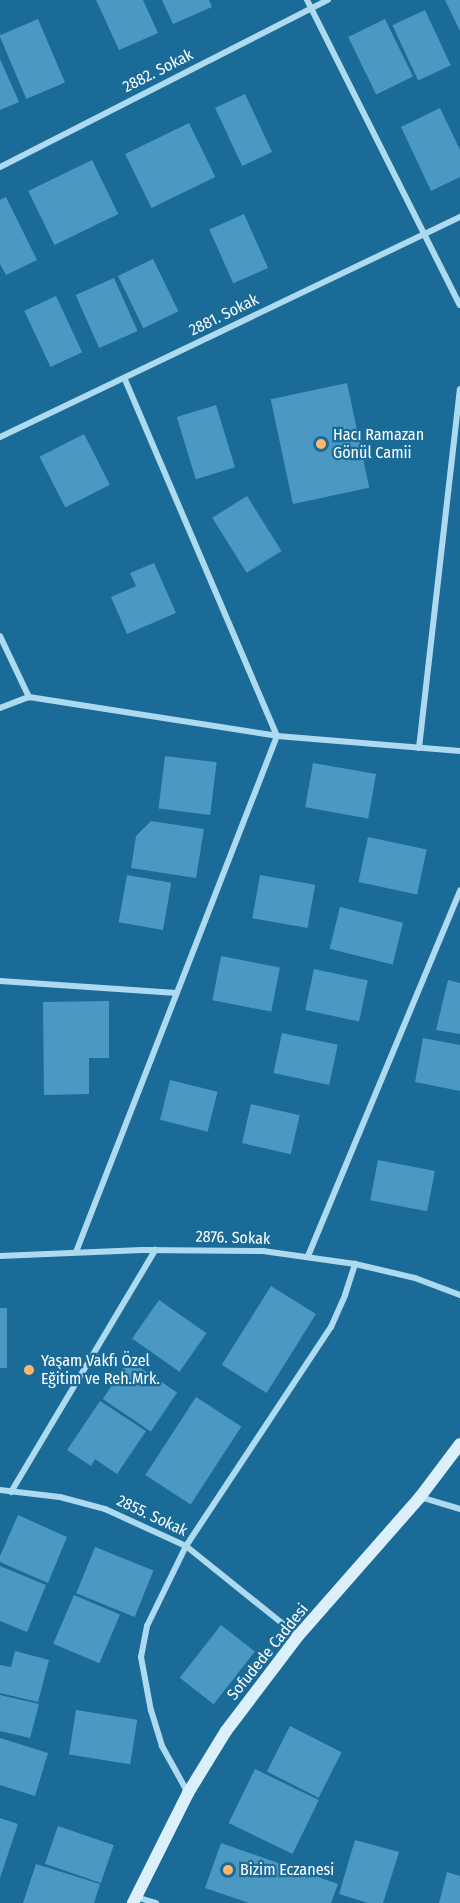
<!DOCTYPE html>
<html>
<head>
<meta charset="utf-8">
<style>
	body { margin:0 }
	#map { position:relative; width:460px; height:1903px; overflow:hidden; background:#1a6b98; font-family:"Fira Sans Condensed",sans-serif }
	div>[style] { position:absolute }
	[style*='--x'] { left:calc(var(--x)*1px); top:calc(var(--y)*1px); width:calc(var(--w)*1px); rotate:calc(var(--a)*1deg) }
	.building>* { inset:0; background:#4b99c2; transform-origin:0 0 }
	.minor>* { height:6px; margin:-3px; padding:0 3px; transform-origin:3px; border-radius:3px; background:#aedaf0 }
	.secondary>* { height:12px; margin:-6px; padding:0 6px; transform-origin:6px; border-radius:6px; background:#dcf0fb }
	.dots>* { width:16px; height:16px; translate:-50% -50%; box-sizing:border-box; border:3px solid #1a6b98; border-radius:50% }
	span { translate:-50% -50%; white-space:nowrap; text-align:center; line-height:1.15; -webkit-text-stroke:4.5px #1a6b98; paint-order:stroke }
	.street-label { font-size:16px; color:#fff }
	.poi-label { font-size:16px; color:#fff }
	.left { translate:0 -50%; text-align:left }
</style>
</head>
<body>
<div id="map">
	<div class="building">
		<i style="clip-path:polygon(96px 0,143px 0,158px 33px,119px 50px)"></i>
		<i style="clip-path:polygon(162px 0,209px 0,212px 7px,173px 24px)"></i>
		<i style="clip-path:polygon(445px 0,460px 0,460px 31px)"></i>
		<i style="left:425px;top:10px;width:61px;height:36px;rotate:65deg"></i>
		<i style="left:38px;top:19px;width:69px;height:42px;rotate:67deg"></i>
		<i style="left:385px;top:19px;width:64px;height:41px;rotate:64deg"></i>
		<i style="clip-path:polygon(0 59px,19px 102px,0 110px)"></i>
		<i style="left:245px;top:94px;width:64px;height:33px;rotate:65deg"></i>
		<i style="clip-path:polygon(440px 108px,460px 150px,460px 177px,431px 191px,401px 127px)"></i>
		<i style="left:189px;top:123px;width:60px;height:71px;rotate:64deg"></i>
		<i style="left:92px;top:160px;width:60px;height:71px;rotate:64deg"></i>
		<i style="clip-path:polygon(6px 197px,37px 260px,6px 275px,0 264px,0 200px)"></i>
		<i style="left:244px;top:214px;width:59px;height:38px;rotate:66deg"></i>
		<i style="left:153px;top:259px;width:58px;height:39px;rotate:64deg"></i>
		<i style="left:114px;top:278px;width:58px;height:42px;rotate:66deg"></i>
		<i style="left:56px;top:296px;width:62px;height:35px;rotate:65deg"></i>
		<i style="left:347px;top:383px;width:107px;height:78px;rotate:78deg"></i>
		<i style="left:216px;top:405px;width:65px;height:41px;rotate:73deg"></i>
		<i style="left:84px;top:434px;width:57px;height:50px;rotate:63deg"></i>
		<i style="left:247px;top:496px;width:65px;height:41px;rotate:58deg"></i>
		<i style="clip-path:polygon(154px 563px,176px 613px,127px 634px,111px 597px,136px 586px,130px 573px)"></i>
		<i style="left:165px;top:756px;width:52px;height:53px;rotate:7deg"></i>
		<i style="left:313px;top:763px;width:64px;height:45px;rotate:10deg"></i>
		<i style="clip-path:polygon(151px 821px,204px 829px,196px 878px,131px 868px,136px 836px)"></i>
		<i style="left:368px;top:837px;width:60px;height:46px;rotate:12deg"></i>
		<i style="left:127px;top:875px;width:45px;height:48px;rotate:10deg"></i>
		<i style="left:260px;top:875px;width:56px;height:44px;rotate:10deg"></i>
		<i style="left:340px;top:907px;width:65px;height:43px;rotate:14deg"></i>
		<i style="left:221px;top:956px;width:60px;height:45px;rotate:11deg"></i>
		<i style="left:314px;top:969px;width:55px;height:42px;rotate:12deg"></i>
		<i style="clip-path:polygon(448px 980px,460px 983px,460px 1034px,436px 1030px)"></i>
		<i style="clip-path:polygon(109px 1001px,109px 1058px,89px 1058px,89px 1094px,44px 1095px,43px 1002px)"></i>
		<i style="left:282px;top:1033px;width:57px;height:41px;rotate:12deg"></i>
		<i style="clip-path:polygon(423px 1038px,460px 1045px,460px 1091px,415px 1082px)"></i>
		<i style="left:170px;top:1080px;width:49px;height:41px;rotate:14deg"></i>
		<i style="left:251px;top:1104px;width:50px;height:40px;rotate:13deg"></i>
		<i style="left:378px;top:1160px;width:58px;height:41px;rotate:11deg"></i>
		<i style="left:271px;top:1286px;width:53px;height:93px;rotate:32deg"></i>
		<i style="left:159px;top:1300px;width:58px;height:47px;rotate:35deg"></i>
		<i style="left:0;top:1308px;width:7px;height:60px"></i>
		<i style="left:129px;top:1360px;width:58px;height:47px;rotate:34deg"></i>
		<i style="left:196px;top:1397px;width:54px;height:93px;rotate:33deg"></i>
		<i style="clip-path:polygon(100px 1401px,146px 1431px,117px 1474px,95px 1459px,91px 1466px,67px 1450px)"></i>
		<i style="clip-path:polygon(18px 1515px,67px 1537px,48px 1583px,0 1562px,0 1556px)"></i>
		<i style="left:95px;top:1547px;width:63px;height:50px;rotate:22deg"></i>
		<i style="clip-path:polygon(0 1566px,46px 1585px,27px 1632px,0 1621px)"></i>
		<i style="left:74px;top:1595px;width:50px;height:53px;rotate:23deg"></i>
		<i style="left:221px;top:1625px;width:43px;height:67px;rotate:38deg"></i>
		<i style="clip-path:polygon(15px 1651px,49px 1660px,38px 1702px,0 1693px,0 1665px,11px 1667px)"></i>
		<i style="clip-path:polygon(0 1695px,39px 1704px,30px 1738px,0 1731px)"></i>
		<i style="left:76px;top:1710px;width:62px;height:45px;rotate:9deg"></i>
		<i style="left:290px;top:1726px;width:58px;height:51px;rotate:27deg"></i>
		<i style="clip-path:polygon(0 1738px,48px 1753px,35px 1796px,0 1785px)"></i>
		<i style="left:255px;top:1769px;width:71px;height:60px;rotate:26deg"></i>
		<i style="clip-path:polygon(0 1818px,18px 1824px,0 1878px)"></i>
		<i style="left:58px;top:1826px;width:59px;height:40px;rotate:19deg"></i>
		<i style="clip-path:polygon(355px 1840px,399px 1852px,383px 1903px,368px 1903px,339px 1894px)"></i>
		<i style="clip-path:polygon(221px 1843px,338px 1884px,331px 1903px,249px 1903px,205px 1888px)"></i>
		<i style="clip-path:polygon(36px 1864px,100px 1884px,94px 1903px,23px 1903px)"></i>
		<i style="clip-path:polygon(447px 1872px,460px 1876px,460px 1903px,439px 1903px)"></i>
	</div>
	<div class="minor">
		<i style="--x:307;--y:0;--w:341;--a:63.4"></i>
		<i style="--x:0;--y:167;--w:368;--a:-27"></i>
		<i style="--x:0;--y:437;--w:510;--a:-25.56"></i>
		<i style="--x:0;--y:636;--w:68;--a:64.6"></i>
		<i style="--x:0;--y:708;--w:31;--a:-21"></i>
		<i style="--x:29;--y:697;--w:251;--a:8.9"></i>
		<i style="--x:277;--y:736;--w:184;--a:4.7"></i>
		<i style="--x:419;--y:748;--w:361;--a:-83.5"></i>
		<i style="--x:0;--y:981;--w:177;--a:3.9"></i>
		<i style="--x:76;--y:1252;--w:554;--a:-68.72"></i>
		<i style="--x:277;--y:736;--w:389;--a:-113.1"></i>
		<i style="--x:0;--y:1256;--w:142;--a:-2.4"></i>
		<i style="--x:142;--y:1250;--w:121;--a:0.5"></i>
		<i style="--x:263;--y:1251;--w:93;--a:8"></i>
		<i style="--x:355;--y:1264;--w:62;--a:13.1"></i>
		<i style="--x:415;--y:1278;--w:48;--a:20.7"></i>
		<i style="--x:308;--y:1256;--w:396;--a:-67.4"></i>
		<i style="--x:0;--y:1490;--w:60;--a:6.7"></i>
		<i style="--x:60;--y:1497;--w:47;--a:14.9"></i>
		<i style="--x:105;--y:1509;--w:89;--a:24.6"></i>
		<i style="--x:186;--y:1546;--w:144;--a:38.8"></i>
		<i style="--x:11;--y:1492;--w:282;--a:-59.2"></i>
		<i style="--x:420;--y:1497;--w:42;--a:16.7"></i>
		<i style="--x:188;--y:1793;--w:54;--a:-119"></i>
		<i style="--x:162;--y:1746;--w:37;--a:-107"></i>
		<i style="--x:151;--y:1711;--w:55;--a:-100.5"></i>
		<i style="--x:141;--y:1657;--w:32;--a:-79"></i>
		<i style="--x:147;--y:1626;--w:89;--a:-64"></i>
		<i style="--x:186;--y:1546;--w:263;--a:-56.5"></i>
		<i style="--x:331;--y:1327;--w:35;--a:-66"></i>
		<i style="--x:345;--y:1295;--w:33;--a:-72"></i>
		<i style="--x:136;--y:1897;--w:21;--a:17"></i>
	</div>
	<div class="secondary">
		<i style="--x:133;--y:1903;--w:123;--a:-63.4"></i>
		<i style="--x:188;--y:1793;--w:73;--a:-58.5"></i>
		<i style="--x:226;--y:1731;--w:119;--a:-52.8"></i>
		<i style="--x:298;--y:1636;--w:185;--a:-48.7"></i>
		<i style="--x:420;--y:1497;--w:66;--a:-53"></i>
	</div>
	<div class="dots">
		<i style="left:321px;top:444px;background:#ffb76e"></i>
		<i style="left:29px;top:1370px;background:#ffb76e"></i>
		<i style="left:228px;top:1870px;background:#ffb76e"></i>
	</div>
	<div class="street-label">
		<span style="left:158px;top:71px;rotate:-27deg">2882. Sokak</span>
		<span style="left:224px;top:315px;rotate:-26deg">2881. Sokak</span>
		<span style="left:233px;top:1238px;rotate:2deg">2876. Sokak</span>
		<span style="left:152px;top:1516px;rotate:25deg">2855. Sokak</span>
		<span style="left:268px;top:1652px;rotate:-51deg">Sofudede Caddesi</span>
	</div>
	<div class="poi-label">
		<span class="left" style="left:333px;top:444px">Hacı Ramazan<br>Gönül Camii</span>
		<span class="left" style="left:41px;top:1370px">Yaşam Vakfı Özel<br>Eğitim ve Reh.Mrk.</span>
		<span class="left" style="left:240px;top:1870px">Bizim Eczanesi</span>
	</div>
</div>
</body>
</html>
